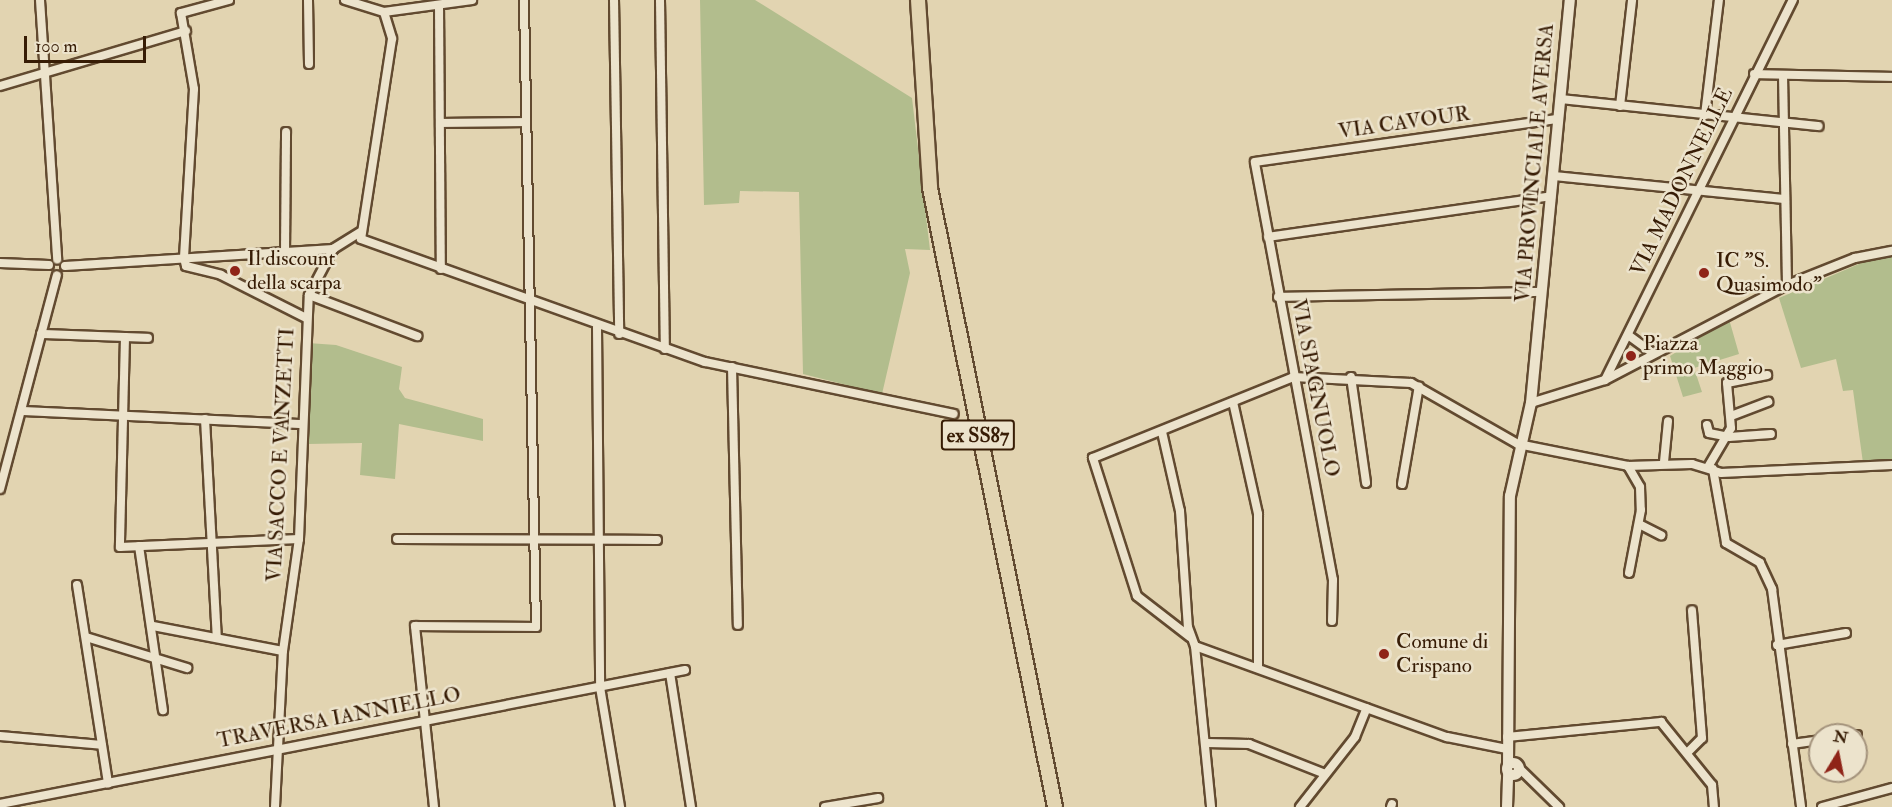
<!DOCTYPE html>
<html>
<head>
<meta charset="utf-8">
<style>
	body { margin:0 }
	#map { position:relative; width:1892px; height:807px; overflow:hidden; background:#e2d4b1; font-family:"IM FELL Double Pica",serif }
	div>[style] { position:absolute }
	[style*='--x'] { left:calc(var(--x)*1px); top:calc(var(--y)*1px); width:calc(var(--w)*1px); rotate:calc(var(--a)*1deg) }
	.green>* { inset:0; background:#b2bd8d }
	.roads { filter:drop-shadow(2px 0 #624a30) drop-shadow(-2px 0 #624a30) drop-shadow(0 2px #624a30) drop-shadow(0 -2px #624a30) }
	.street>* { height:8px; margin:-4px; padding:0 4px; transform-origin:4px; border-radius:4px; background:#ece3cc }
	.secondary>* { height:10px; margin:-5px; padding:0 5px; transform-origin:5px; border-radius:5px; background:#ece3cc }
	.secondary>.ring { margin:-5px; padding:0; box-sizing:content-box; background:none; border:10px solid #ece3cc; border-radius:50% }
	.highway>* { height:14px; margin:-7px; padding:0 7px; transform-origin:7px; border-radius:7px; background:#e2d4b1 }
	.dots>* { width:16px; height:16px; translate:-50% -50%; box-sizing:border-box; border:3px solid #ece3cc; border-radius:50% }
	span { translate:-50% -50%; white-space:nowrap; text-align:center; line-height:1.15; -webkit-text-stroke:5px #ece3cc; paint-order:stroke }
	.shield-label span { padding:2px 4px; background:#ece3cc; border:2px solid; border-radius:4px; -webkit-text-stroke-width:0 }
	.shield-label { font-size:20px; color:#371c05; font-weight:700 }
	.street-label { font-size:21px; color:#371c05 }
	.poi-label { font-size:21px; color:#371c05 }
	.left { translate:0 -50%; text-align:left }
	.north { position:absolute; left:1808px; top:723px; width:60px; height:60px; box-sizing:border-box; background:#ece3cc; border:2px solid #a4937c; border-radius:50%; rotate:10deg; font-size:16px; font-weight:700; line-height:24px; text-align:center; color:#371c05 }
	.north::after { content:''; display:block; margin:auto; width:21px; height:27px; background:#8f2418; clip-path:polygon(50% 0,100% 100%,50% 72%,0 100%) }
	.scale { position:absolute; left:24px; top:36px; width:122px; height:27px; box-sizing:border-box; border:3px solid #371c05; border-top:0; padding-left:8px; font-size:18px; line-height:21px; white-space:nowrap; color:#371c05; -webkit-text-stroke:4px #ece3cc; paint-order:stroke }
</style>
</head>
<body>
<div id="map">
	<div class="green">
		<i style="clip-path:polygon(700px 0,755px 0,912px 98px,930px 250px,905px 249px,910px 273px,882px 394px,803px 374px,799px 192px,740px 191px,739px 203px,704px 205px)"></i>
		<i style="clip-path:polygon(1892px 257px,1892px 460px,1863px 463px,1853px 390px,1843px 391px,1836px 359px,1801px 368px,1779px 298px,1866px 261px)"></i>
		<i style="clip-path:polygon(1729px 319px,1739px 354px,1694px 368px,1702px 392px,1683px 397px,1670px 356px)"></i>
		<i style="clip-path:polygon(308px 343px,336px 345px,402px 367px,399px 389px,405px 398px,483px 419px,483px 441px,399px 424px,395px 479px,360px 475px,362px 443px,308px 444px)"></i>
	</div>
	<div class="roads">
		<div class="street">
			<i style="--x:40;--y:0;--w:260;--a:86.2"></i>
			<i style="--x:229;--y:0;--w:50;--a:164.8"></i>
			<i style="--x:181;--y:13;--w:77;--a:80.3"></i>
			<i style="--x:194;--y:89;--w:169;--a:93.4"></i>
			<i style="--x:184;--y:258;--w:8;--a:76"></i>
			<i style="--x:186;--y:266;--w:36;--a:14"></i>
			<i style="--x:221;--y:275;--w:95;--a:26.8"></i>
			<i style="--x:308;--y:0;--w:64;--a:89.1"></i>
			<i style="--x:345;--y:0;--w:41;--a:17.1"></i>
			<i style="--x:384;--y:12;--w:89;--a:-7.8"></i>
			<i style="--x:614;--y:0;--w:334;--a:89.1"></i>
			<i style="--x:660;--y:0;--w:349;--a:89.2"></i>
			<i style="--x:439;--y:5;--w:264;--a:89.6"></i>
			<i style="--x:384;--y:12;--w:28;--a:73"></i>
			<i style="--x:392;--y:39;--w:202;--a:98.8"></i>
			<i style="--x:361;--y:239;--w:365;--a:19.7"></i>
			<i style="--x:705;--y:362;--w:254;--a:11.8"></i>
			<i style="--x:1754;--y:74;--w:138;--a:1.2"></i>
			<i style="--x:1783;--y:75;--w:210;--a:88.9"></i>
			<i style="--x:0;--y:86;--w:194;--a:-16.5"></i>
			<i style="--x:1560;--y:99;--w:260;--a:6"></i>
			<i style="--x:1620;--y:106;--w:107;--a:-83.5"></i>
			<i style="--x:1705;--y:115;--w:116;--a:-83.1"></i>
			<i style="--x:442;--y:123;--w:83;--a:-0.7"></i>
			<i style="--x:1553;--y:176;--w:233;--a:5.7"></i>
			<i style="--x:1268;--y:237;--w:286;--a:-8.2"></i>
			<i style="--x:285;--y:252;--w:120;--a:-89.5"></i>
			<i style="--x:0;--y:263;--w:49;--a:2.3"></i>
			<i style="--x:65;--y:266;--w:269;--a:-3.6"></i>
			<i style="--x:309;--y:295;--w:116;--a:20.8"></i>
			<i style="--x:1278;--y:297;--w:264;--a:-1.1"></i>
			<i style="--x:597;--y:327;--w:360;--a:89.5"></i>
			<i style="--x:600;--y:687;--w:122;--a:80.5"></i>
			<i style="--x:41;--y:334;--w:107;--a:2.1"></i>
			<i style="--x:1628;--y:335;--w:31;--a:36"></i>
			<i style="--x:125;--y:337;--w:210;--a:91.4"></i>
			<i style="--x:120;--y:547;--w:179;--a:-2.6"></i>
			<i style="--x:732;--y:367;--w:258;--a:88.7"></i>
			<i style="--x:1351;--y:377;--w:107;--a:81.9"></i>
			<i style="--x:1605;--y:380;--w:424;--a:-63.7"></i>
			<i style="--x:1233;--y:402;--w:115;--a:77.4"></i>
			<i style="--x:1258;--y:514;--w:154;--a:90"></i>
			<i style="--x:1531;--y:403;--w:77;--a:-17.3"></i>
			<i style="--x:1605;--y:380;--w:205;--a:-27.6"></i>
			<i style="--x:1787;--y:285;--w:73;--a:-21.7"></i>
			<i style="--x:1855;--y:258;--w:38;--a:-11"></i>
			<i style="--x:22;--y:411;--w:279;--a:2.7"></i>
			<i style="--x:1731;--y:416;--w:40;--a:-21"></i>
			<i style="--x:205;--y:419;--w:219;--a:86.9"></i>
			<i style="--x:1707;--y:425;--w:8;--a:76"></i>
			<i style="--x:1709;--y:433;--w:20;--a:11"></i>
			<i style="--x:1729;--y:437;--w:42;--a:-4.1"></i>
			<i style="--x:1162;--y:432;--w:81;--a:77.2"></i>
			<i style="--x:1180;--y:511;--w:116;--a:86.1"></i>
			<i style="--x:1188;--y:627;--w:20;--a:70"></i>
			<i style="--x:1195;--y:646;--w:268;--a:19.9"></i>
			<i style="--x:1447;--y:737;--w:61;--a:11.3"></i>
			<i style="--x:1664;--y:462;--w:41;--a:-84.4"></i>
			<i style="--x:1628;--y:466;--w:24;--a:60"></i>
			<i style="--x:1640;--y:487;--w:23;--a:88"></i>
			<i style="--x:1641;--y:510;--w:64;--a:100.8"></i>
			<i style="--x:1708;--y:467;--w:45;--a:-59.5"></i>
			<i style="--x:1731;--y:428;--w:45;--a:-95.1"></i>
			<i style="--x:1727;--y:383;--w:41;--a:-11.3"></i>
			<i style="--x:1713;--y:469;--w:75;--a:80"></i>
			<i style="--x:1726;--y:543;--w:39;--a:30"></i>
			<i style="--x:1760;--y:563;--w:29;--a:65"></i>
			<i style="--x:1772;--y:589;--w:220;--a:82.4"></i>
			<i style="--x:1402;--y:484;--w:99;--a:-80.2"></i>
			<i style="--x:0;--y:489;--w:221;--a:-75.1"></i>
			<i style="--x:1639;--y:524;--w:25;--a:27"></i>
			<i style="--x:397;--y:539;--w:260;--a:0.2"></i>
			<i style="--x:139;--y:546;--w:166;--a:81.7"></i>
			<i style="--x:77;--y:585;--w:201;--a:81.1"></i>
			<i style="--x:1332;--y:621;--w:41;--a:-88.6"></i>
			<i style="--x:1333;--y:580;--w:425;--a:-100.6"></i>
			<i style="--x:1255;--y:162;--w:306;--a:-8.1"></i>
			<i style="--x:153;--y:626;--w:132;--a:10.9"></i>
			<i style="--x:86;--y:637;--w:106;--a:17.1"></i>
			<i style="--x:1190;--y:637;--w:67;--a:-142.3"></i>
			<i style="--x:1137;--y:596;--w:145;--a:-107.7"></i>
			<i style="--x:1093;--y:458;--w:216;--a:-22"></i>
			<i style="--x:1293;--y:377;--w:118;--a:2.9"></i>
			<i style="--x:1411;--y:383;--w:123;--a:29.7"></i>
			<i style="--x:1518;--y:444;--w:112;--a:11.3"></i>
			<i style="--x:1628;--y:466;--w:64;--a:-1.8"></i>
			<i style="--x:1692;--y:464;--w:30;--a:17"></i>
			<i style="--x:1721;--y:473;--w:171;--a:-2.7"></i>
			<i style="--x:1777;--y:645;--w:70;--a:-9.9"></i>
			<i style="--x:1195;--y:646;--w:162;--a:84.3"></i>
			<i style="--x:670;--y:673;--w:136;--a:81.1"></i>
			<i style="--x:1856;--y:735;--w:1;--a:0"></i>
			<i style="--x:0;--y:736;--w:102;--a:5"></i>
			<i style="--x:1507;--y:737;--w:155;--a:-5.6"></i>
			<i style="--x:1661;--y:722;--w:81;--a:51"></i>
			<i style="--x:1712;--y:785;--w:22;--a:85"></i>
			<i style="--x:1207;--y:743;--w:42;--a:1.4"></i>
			<i style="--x:1249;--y:744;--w:82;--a:21.5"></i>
			<i style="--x:1792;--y:744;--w:28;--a:-8"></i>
			<i style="--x:1687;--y:753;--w:21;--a:-45"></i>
			<i style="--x:1702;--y:738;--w:128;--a:-94.5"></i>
			<i style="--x:1519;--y:768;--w:56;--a:44.3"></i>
			<i style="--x:0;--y:804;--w:698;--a:-11.07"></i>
			<i style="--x:275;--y:807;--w:156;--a:-87.1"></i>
			<i style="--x:283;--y:651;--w:113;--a:-81.9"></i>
			<i style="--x:299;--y:539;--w:244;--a:-87.7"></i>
			<i style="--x:309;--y:295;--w:52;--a:-62.4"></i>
			<i style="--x:333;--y:249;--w:31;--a:-32"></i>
			<i style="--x:434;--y:807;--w:182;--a:-96"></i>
			<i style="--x:415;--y:626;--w:121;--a:0.5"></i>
			<i style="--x:536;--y:627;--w:627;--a:-91.1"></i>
			<i style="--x:825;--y:807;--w:54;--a:-9.6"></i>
			<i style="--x:1300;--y:807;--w:89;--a:-51.8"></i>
			<i style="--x:1355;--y:737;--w:31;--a:-68"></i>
			<i style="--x:1391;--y:807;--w:3;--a:-72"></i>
			<i style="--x:1822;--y:807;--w:73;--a:-15.2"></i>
		</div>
		<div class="secondary">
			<i class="ring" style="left:1507px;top:763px;width:2px;height:2px"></i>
			<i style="--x:1508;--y:765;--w:269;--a:-89.6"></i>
			<i style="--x:1510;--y:496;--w:95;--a:-77.3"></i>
			<i style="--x:1531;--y:403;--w:405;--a:-84.5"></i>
			<i style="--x:1507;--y:807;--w:34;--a:-88"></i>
		</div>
		<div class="highway">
			<i style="--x:918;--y:0;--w:188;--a:86.3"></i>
			<i style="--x:930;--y:188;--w:631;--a:78.58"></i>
		</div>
	</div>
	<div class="dots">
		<i style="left:235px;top:271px;background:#8f2418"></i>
		<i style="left:1704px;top:273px;background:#8f2418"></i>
		<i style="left:1631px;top:356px;background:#8f2418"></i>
		<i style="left:1384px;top:654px;background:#8f2418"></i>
	</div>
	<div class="shield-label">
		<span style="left:978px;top:435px">ex SS87</span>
	</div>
	<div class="street-label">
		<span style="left:1404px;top:123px;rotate:-8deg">VIA CAVOUR</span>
		<span style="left:1535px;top:163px;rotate:-85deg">VIA PROVINCIALE AVERSA</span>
		<span style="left:1682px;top:182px;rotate:-64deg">VIA MADONNELLE</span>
		<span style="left:1315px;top:388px;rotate:79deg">VIA SPAGNUOLO</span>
		<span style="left:281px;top:455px;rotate:-87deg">VIA SACCO E VANZETTI</span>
		<span style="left:339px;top:718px;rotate:-11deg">TRAVERSA IANNIELLO</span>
	</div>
	<div class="poi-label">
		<span class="left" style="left:247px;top:271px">Il discount<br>della scarpa</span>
		<span class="left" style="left:1716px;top:273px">IC "S.<br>Quasimodo"</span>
		<span class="left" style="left:1643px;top:356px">Piazza<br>primo Maggio</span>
		<span class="left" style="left:1396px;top:654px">Comune di<br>Crispano</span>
	</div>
	<div class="north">N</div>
	<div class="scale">100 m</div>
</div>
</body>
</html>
